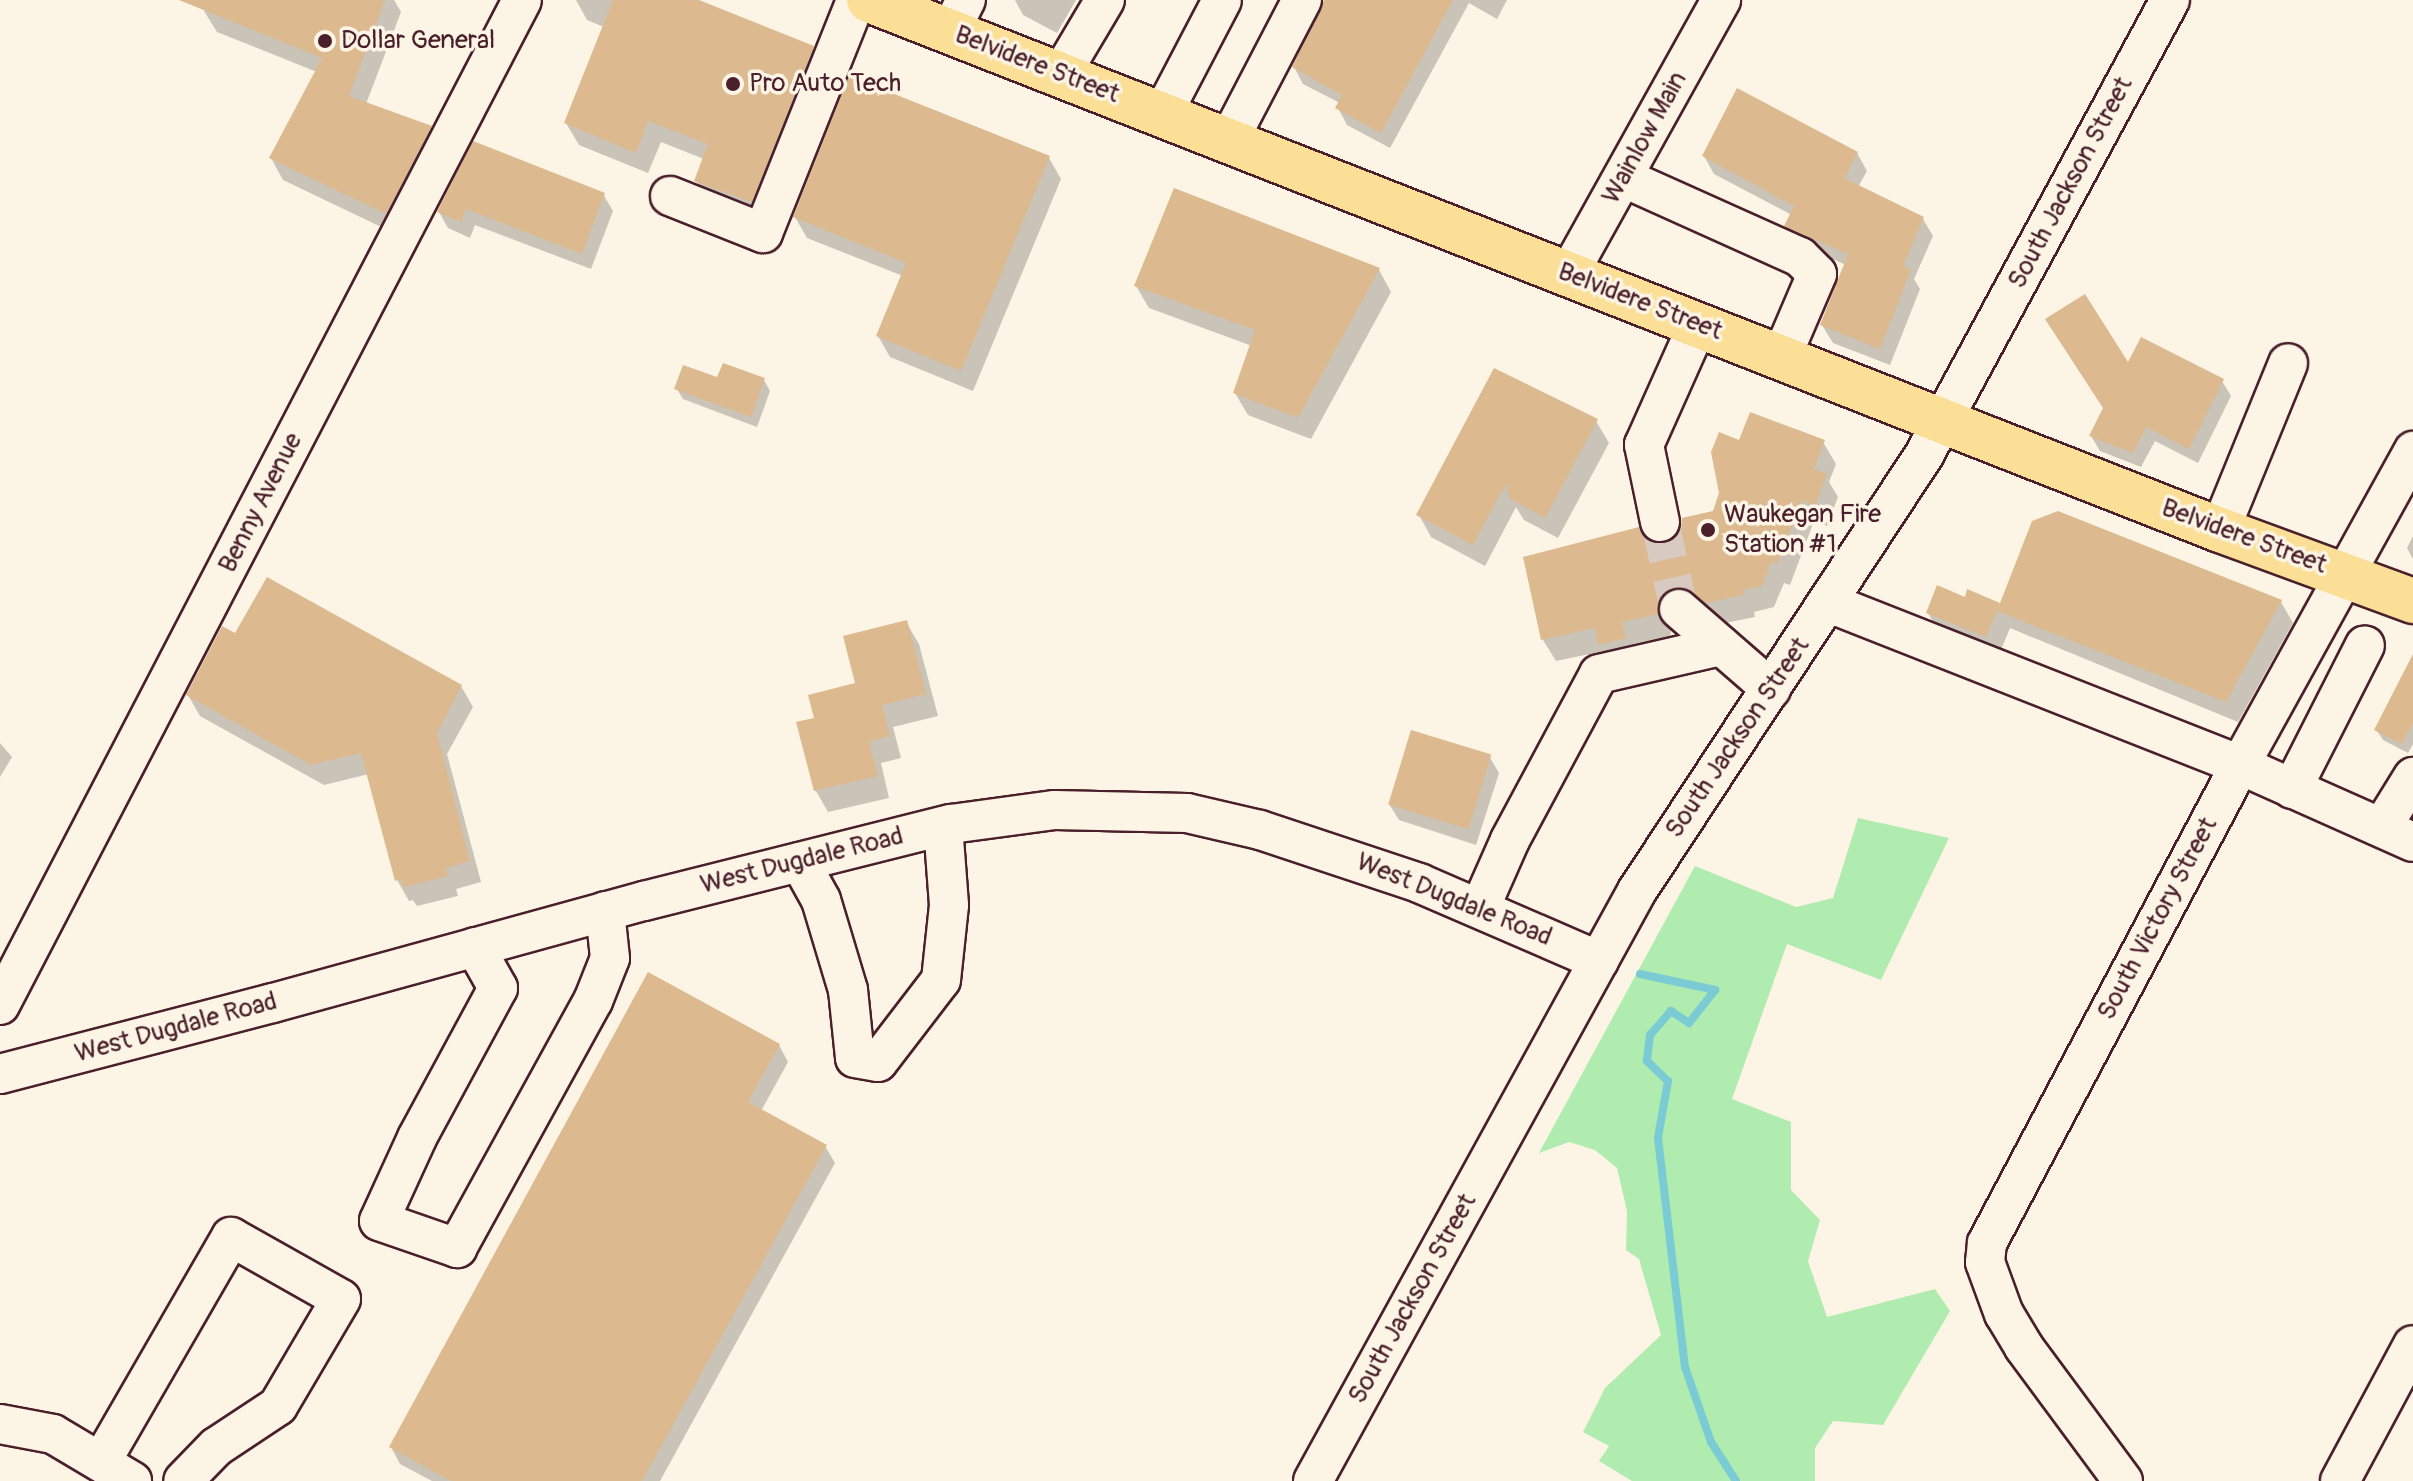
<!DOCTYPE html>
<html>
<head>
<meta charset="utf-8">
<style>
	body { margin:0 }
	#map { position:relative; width:2413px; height:1481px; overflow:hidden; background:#fcf5e5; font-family:Pangolin,sans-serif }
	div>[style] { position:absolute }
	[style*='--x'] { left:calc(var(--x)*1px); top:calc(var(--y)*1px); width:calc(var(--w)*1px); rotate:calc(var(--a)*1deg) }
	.green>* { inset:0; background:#b0ebb0 }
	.shadow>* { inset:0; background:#0003 }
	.stream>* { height:8px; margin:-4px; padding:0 4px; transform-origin:4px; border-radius:4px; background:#7acbd4 }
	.building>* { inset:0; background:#dcb98e; transform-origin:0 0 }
	.minor-tunnel>* { height:38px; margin-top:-19px; transform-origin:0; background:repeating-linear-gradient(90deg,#d8cac0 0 38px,transparent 0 57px) }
	.roads { filter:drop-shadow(2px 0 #4a1f2b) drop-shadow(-2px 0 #4a1f2b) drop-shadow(0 2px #4a1f2b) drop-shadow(0 -2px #4a1f2b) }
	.minor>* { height:38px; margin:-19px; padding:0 19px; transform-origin:19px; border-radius:19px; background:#fcf5e5 }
	.major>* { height:44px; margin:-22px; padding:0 22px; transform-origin:22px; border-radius:22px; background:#fbdf96 }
	.dots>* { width:22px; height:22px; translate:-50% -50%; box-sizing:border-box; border:4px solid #fcf5e5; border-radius:50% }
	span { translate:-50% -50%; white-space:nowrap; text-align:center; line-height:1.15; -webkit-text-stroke:7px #fcf5e5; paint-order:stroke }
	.poi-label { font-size:26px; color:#4a1f2b }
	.left { translate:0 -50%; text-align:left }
	.street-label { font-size:26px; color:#4a1f2b }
</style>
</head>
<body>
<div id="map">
	<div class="green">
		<i style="clip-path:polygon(1858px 818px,1949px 838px,1881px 980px,1787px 944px,1732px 1099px,1791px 1122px,1791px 1190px,1820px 1220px,1808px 1261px,1827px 1317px,1935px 1289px,1950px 1311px,1883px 1425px,1833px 1421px,1815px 1448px,1815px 1481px,1632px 1481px,1599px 1461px,1609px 1446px,1583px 1432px,1605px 1388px,1661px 1335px,1639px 1259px,1626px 1250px,1627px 1211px,1617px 1168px,1595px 1150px,1569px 1142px,1539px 1153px,1695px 866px,1796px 907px,1833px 898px)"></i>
	</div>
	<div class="shadow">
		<i style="clip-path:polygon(208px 0,394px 0,401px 12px,366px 104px,430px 128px,443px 150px,398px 235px,283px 180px,271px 158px,317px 72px,217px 32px,204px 11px)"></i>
		<i style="clip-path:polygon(576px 0,694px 0,812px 48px,825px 70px,764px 223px,709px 202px,696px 180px,704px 159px,661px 142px,648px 173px,579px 145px,566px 123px,604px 27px,587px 20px)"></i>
		<i style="clip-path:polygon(1015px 0,1076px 0,1057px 33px,1023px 15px)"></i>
		<i style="clip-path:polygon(1324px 0,1507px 0,1497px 19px,1469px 3px,1390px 148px,1347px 125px,1338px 108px,1340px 103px,1303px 84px,1294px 67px,1324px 11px)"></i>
		<i style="clip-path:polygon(1857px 153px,1867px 171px,1858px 187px,1923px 219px,1933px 236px,1914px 279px,1920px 289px,1890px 365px,1833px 343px,1822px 325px,1846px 265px,1796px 243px,1786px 226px,1792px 215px,1714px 174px,1704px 156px)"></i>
		<i style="clip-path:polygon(1049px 158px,1061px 179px,973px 391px,890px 357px,878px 336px,903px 276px,807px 238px,795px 217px)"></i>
		<i style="clip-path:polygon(603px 194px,613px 211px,591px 269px,475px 225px,470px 238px,448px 228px,439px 212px)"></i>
		<i style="clip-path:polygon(1379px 270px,1391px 292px,1311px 439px,1248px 415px,1235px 393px,1252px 346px,1149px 308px,1136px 286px)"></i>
		<i style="clip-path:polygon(2128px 366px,2222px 381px,2231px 396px,2198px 463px,2155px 441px,2141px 467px,2100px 451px,2091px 436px)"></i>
		<i style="clip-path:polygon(719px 380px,764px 380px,770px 391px,757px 427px,683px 399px,677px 389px)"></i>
		<i style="clip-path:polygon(1596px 421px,1609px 443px,1558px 538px,1524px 520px,1516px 507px,1485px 566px,1431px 537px,1419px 515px)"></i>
		<i style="clip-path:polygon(1741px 442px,1823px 442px,1836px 464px,1829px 482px,1838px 497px,1827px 526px,1814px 521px,1790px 585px,1784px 583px,1774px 607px,1754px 612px,1755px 617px,1720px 624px,1674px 617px,1670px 636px,1633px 644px,1637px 660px,1613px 666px,1604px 651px,1556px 661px,1543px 640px,1525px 559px,1664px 546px,1715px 512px)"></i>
		<i style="clip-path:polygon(2413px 536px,2413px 559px,2407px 548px)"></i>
		<i style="clip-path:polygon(1966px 599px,2001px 607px,2281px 602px,2293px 623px,2238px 722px,2010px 628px,1998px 657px,1940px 634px,1928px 613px)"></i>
		<i style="clip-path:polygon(906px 622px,919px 644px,938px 716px,893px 727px,901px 758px,881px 763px,889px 798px,828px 812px,816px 791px,799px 724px,816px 720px,857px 685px)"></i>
		<i style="clip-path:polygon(236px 636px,461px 686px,473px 707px,447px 754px,481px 882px,456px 889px,458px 896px,417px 906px,413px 900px,409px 901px,397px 880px,369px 774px,324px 785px,200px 716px,188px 695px)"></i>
		<i style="clip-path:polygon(2413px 658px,2413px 744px,2408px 753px,2383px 740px,2376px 729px)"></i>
		<i style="clip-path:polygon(0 743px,12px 757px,0 777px)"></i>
		<i style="clip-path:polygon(1489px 756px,1499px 773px,1476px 845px,1399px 820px,1389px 804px)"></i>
		<i style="clip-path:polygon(779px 1045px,788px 1062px,761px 1111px,825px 1146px,835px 1163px,660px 1481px,432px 1481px,400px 1464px,391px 1447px)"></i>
	</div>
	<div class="stream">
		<i style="--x:1640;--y:974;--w:77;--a:12"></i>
		<i style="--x:1715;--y:990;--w:42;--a:128.2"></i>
		<i style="--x:1689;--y:1023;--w:22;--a:-146"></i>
		<i style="--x:1671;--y:1011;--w:32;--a:131"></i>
		<i style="--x:1650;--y:1035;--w:26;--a:97"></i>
		<i style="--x:1647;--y:1061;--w:29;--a:44"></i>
		<i style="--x:1668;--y:1081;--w:58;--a:100"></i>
		<i style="--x:1658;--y:1138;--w:231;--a:83.3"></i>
		<i style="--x:1685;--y:1367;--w:79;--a:70.9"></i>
		<i style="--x:1711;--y:1442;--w:46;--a:57.3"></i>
	</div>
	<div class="building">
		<i style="clip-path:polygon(179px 0,385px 0,349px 96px,432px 126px,386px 214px,269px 158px,322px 58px)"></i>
		<i style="clip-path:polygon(613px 0,699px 0,814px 46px,752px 202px,694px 181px,708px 144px,648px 121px,636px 153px,564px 123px)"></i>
		<i style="clip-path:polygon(1324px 0,1453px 0,1381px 133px,1335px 108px,1342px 95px,1292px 67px)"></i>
		<i style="clip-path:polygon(849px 76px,1050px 156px,961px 371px,876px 336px,906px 263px,793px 217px)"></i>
		<i style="clip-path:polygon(1737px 88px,1858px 152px,1844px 178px,1924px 217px,1903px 266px,1911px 270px,1880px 349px,1820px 325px,1848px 254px,1784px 226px,1794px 206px,1702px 156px)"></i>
		<i style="clip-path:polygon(473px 141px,605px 193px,582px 254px,466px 209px,461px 222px,437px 212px)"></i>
		<i style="clip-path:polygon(1174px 188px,1380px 268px,1298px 418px,1233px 393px,1255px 330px,1134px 286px)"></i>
		<i style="clip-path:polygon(2085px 294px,2128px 362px,2141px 337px,2224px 379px,2189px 449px,2146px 427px,2133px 453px,2089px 436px,2103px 408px,2045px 319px)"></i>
		<i style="clip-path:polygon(723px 363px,765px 378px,751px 417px,674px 389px,683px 365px,717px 377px)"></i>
		<i style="clip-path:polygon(1494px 368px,1598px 419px,1545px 518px,1509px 498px,1506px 483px,1473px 545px,1416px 515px)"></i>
		<i style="clip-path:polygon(1750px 412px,1825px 440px,1814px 469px,1827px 474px,1815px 506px,1802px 500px,1777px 564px,1771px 562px,1762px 586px,1743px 590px,1744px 595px,1706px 603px,1684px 588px,1673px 588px,1662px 595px,1658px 614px,1622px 622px,1626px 638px,1598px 645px,1595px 628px,1541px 640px,1523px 557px,1639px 527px,1652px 543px,1664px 544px,1674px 539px,1681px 530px,1682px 518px,1713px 511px,1719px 493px,1711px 452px,1719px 432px,1739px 440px)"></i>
		<i style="clip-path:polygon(2058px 511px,2282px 600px,2226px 702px,1997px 611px,2032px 521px)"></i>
		<i style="clip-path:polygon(267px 577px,462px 685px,437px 733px,470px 861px,446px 868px,448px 876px,403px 887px,401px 879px,395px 881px,361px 753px,311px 765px,186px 695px,222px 626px,235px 633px)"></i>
		<i style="clip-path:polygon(1937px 585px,1965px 597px,1967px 589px,2000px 603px,1986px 637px,1926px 613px)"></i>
		<i style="clip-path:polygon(907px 620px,926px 694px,882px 705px,890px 736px,869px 742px,878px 776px,814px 791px,796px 722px,814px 718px,808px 695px,855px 683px,843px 636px)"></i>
		<i style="clip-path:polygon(2413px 654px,2413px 723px,2402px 744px,2374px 730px)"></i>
		<i style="left:1411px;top:730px;width:84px;height:78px;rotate:17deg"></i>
		<i style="clip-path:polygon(648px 972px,780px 1044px,748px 1102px,827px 1145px,642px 1481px,451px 1481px,389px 1447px)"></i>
	</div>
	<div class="minor-tunnel">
		<i style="--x:1660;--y:522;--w:89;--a:77.7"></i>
	</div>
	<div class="roads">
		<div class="minor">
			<i style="--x:950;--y:31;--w:35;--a:-63"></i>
			<i style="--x:1061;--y:74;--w:86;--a:-59.3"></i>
			<i style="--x:1163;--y:113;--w:127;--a:-62.4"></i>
			<i style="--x:1229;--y:140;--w:158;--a:-62.5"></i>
			<i style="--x:1624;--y:178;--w:193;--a:24.2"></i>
			<i style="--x:1800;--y:257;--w:24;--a:45"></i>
			<i style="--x:1817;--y:274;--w:91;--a:113.2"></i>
			<i style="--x:670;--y:196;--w:100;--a:21.7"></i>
			<i style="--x:763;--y:233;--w:251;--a:-68.2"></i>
			<i style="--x:1568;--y:275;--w:315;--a:-60.9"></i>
			<i style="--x:1660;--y:522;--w:79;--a:-101.7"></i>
			<i style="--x:1644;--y:445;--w:133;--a:-65.9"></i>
			<i style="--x:2220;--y:530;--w:180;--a:-67.8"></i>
			<i style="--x:1829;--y:603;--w:442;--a:21.5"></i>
			<i style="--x:2240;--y:765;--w:189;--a:24"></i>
			<i style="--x:1679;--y:609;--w:122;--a:41"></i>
			<i style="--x:2292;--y:789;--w:161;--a:-63.1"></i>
			<i style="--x:2382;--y:827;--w:59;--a:-58.2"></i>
			<i style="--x:800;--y:862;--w:43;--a:61.1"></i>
			<i style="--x:821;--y:900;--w:94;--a:73.3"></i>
			<i style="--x:848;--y:990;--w:68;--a:84.1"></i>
			<i style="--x:855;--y:1058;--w:23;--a:10"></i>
			<i style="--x:878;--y:1062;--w:103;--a:-52.5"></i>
			<i style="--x:941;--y:980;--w:75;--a:-83.9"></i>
			<i style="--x:949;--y:905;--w:79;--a:-94.3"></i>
			<i style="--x:1480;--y:908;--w:74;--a:-66.2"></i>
			<i style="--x:1510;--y:840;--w:188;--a:-61.8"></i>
			<i style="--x:1599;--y:674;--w:125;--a:-12.9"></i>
			<i style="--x:475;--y:947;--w:47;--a:60.7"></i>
			<i style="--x:498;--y:988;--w:170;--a:118.4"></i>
			<i style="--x:417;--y:1138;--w:91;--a:114.6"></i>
			<i style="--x:379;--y:1221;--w:83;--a:19.1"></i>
			<i style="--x:457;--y:1248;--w:282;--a:-61.2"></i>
			<i style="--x:593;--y:1001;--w:46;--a:-68.4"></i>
			<i style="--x:610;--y:958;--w:47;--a:-96.1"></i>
			<i style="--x:0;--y:1005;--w:1132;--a:-62.55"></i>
			<i style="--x:0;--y:1074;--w:282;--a:-14.6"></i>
			<i style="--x:273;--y:1003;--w:385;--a:-15.4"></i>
			<i style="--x:644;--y:901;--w:317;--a:-14.1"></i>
			<i style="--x:951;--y:824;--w:105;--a:-7.7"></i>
			<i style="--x:1055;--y:810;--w:132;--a:1.3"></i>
			<i style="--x:1187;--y:813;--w:75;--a:13.1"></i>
			<i style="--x:1260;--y:830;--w:168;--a:18.4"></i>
			<i style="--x:1419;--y:883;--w:196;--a:23.4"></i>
			<i style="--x:0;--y:1424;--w:54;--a:10.7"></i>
			<i style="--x:53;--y:1434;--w:92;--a:30.7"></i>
			<i style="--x:101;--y:1462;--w:260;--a:-60"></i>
			<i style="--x:231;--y:1237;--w:126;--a:29.4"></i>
			<i style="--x:341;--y:1299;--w:124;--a:120.5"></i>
			<i style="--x:278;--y:1406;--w:74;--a:146.5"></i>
			<i style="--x:216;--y:1447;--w:47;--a:134.1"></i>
			<i style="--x:1313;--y:1481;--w:673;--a:-61.23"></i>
			<i style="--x:1637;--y:891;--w:522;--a:-56.64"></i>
			<i style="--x:1924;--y:455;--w:517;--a:-61.6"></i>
			<i style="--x:2123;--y:1481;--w:167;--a:-126.5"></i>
			<i style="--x:2024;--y:1347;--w:39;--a:-121"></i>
			<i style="--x:2004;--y:1314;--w:55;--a:-110.1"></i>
			<i style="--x:1985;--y:1262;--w:19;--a:-84"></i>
			<i style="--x:1987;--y:1243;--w:541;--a:-62.11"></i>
			<i style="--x:2240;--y:765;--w:359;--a:-61.1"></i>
			<i style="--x:2340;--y:1481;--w:154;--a:-61.8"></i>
		</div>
		<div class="major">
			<i style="--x:869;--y:0;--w:1451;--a:21.42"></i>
			<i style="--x:2220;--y:530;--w:206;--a:20.2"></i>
		</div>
	</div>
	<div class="dots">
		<i style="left:325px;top:41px;background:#4a1f2b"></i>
		<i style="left:733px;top:84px;background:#4a1f2b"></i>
		<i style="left:1708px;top:530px;background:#4a1f2b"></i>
	</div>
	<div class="poi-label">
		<span class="left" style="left:341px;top:41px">Dollar General</span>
		<span class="left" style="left:749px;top:84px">Pro Auto Tech</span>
		<span class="left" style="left:1724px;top:530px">Waukegan Fire<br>Station #1</span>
	</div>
	<div class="street-label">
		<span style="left:1037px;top:65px;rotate:21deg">Belvidere Street</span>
		<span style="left:1645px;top:138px;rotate:-61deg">Wainlow Main</span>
		<span style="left:2071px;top:183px;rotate:-62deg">South Jackson Street</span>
		<span style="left:1640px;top:302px;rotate:21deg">Belvidere Street</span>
		<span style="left:261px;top:503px;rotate:-63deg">Benny Avenue</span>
		<span style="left:2244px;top:537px;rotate:20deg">Belvidere Street</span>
		<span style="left:1738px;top:738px;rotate:-56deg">South Jackson Street</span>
		<span style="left:802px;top:861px;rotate:-14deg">West Dugdale Road</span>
		<span style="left:1454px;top:900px;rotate:22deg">West Dugdale Road</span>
		<span style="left:2158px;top:919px;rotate:-62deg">South Victory Street</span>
		<span style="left:176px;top:1028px;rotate:-15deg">West Dugdale Road</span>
		<span style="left:1413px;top:1299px;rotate:-61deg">South Jackson Street</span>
	</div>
</div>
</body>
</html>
